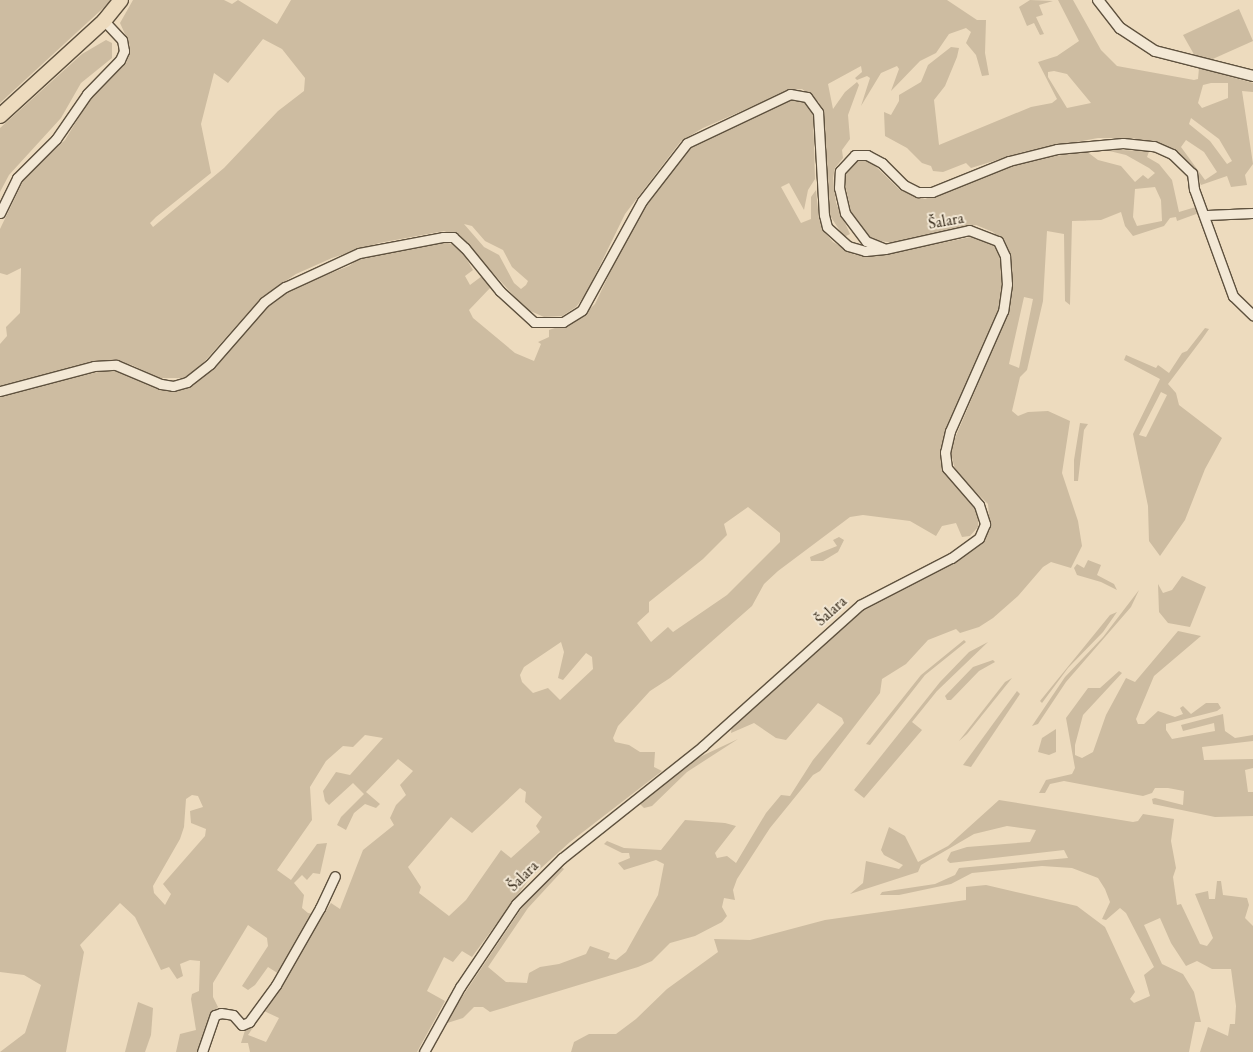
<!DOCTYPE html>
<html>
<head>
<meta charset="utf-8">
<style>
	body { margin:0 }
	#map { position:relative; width:1253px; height:1052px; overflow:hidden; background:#eddbbe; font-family:"EB Garamond",serif }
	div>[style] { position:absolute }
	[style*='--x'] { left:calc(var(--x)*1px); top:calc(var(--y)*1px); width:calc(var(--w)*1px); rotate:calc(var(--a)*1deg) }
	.green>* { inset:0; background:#cdbca1 }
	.roads { filter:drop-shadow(1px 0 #5e513e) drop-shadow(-1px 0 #5e513e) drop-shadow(0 1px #5e513e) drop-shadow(0 -1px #5e513e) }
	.minor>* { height:9px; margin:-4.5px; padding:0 4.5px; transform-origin:4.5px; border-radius:4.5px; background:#f3e8d5 }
	.tertiary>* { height:10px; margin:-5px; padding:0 5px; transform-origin:5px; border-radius:5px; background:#f3e8d5 }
	.primary>* { height:14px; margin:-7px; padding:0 7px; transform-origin:7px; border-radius:7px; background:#eddbbe }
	span { translate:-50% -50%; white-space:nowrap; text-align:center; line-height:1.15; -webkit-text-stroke:4px #f3e8d5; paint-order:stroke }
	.street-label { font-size:16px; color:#2f2313 }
</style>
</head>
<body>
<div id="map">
	<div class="green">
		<i style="clip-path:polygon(0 0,112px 0,0 103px)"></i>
		<i style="clip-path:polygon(evenodd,133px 0,224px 0,232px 4px,238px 0,277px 24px,291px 0,947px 0,977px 20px,986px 20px,985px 53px,989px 75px,982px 76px,976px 55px,966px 43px,971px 32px,966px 28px,949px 34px,936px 53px,920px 61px,891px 91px,899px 69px,897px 66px,881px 73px,861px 106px,870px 78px,867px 76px,857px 80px,855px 78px,862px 72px,861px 66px,828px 84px,833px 109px,845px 92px,857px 82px,859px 85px,848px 115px,850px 139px,842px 150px,843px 158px,835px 168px,833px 178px,836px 203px,850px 234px,844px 237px,827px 211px,824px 131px,819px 102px,802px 89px,790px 90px,703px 128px,681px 141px,625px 214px,586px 294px,576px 307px,562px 316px,544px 317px,526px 309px,461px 238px,444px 231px,379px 243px,332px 258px,296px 274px,262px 297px,195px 372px,184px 378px,158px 378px,132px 365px,102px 361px,0 387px,0 344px,7px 336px,6px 327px,20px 313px,21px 268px,7px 275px,0 273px,0 229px,25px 177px,65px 140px,93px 94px,126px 63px,130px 53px,129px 43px,120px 23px,133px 0,263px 39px,282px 49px,305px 78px,304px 91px,278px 111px,224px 168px,153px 227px,150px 223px,156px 217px,211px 173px,201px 124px,214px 73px,228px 83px,263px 39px,133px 0,464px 224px,472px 226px,485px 241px,503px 250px,512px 267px,528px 281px,526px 285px,521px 289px,514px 283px,499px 255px,484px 247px,464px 224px)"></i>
		<i style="clip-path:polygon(1030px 0,1053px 1px,1039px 5px,1043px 15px,1036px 17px,1044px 34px,1040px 35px,1034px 23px,1027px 26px,1019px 7px)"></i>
		<i style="clip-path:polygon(evenodd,1058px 0,1073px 0,1101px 50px,1117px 66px,1194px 80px,1198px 79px,1199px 68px,1253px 83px,1253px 92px,1242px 91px,1253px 164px,1245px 175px,1247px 185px,1231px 187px,1227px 176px,1201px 185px,1191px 164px,1171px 151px,1133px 138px,1098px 138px,1023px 152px,971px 168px,966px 163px,943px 172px,933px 171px,931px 166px,922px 163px,907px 148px,885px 136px,884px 112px,891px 115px,899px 101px,899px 95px,921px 82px,928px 65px,951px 47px,959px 48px,957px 57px,945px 86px,934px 100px,939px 145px,1031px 107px,1052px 103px,1057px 99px,1038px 62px,1057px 56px,1079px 41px,1058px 0,1054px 71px,1067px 74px,1091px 103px,1067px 108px,1048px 77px,1048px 72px,1054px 71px,1058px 0,1211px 83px,1228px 83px,1228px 98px,1202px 108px,1198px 103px,1203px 85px,1211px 83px,1058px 0,1191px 118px,1219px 139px,1232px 161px,1227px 164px,1210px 141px,1189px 124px,1191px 118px,1058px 0,1186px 140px,1204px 152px,1217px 172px,1205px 180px,1181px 147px,1186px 140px)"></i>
		<i style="clip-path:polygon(1239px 9px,1253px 41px,1206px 62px,1196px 58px,1183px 35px)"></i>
		<i style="clip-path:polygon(106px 40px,112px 43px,112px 58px,81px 83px,61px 118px,9px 175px,0 192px,0 128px,82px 54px)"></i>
		<i style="clip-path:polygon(evenodd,789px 99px,802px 99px,813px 111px,815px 179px,808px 190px,804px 210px,789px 183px,781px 187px,801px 223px,811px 219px,811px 197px,816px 190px,819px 219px,825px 233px,833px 242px,855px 255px,891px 253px,976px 236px,986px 239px,998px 250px,1002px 260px,1002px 302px,945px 433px,940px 454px,942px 470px,973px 505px,978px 516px,978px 527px,970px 536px,962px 537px,956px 523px,942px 526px,936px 536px,910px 521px,863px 515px,850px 517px,778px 571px,764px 584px,752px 606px,670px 678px,650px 691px,618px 726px,613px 738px,615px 742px,629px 745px,640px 752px,655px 752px,654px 767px,662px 771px,570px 842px,530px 878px,472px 957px,462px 951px,453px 962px,444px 957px,427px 991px,445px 1001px,417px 1052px,250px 1052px,248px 1043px,241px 1043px,247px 1024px,273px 994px,331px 903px,340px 909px,363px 850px,394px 825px,390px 818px,396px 805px,406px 795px,400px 785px,413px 771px,398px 759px,366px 792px,380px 804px,376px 808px,365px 804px,354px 813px,346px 830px,337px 825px,341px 817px,364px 794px,353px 783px,329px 805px,325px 801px,323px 791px,336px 772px,350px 775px,383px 738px,365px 735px,353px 747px,343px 746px,326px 761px,310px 787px,312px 820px,277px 870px,291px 880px,317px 844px,327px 843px,320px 874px,313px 873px,307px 880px,302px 875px,294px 883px,304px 895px,302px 908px,308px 913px,318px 915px,279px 974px,268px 967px,255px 985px,248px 990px,242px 986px,268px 946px,267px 938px,248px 925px,213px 983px,213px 997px,218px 1007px,213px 1013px,200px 1052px,176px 1052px,180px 1034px,196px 1030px,191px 999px,192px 994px,199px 991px,200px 961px,190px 960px,180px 964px,183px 976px,177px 979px,169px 967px,161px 970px,135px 917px,120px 903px,80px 945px,84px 952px,66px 1052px,0 1052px,25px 1033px,41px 985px,24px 975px,0 972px,0 395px,111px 369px,123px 371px,160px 390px,174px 391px,189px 387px,209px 372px,264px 307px,285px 291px,349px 266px,361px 257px,443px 242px,452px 244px,463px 253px,473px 270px,465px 276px,470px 285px,482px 276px,491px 287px,469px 310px,473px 318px,515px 353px,534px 361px,541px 344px,538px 342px,549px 337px,549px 330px,578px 320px,595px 304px,635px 220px,687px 151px,699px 140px,750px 120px,789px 99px,748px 507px,780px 533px,780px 542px,727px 595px,673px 632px,668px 627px,651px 642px,637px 623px,649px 612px,649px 602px,703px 559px,727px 535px,724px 524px,748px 507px,789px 99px,561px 642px,564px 652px,558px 678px,563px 680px,586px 653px,592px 657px,593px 669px,560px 700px,548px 688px,533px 693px,522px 682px,520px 675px,524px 667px,561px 642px,789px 99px,520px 788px,526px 792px,525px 802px,542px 817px,536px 826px,540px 832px,511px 858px,501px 850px,466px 900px,449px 916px,419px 893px,421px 887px,408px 867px,451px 817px,472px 833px,520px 788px,789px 99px,192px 795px,198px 796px,203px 807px,190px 811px,191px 823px,206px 829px,205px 836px,163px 884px,171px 894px,165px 905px,154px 893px,153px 886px,180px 839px,184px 827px,186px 799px,192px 795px,789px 99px,264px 1011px,279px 1018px,266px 1042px,248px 1035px,264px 1011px)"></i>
		<i style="clip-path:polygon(evenodd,1142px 147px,1150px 149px,1147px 157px,1159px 164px,1172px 180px,1179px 212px,1199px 206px,1199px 213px,1177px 221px,1176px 217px,1170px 218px,1164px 226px,1133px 236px,1125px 226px,1121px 212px,1101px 220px,1072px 221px,1070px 305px,1065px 301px,1064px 234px,1047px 231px,1043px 301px,1027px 370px,1020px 377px,1012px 411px,1018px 416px,1028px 412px,1048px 411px,1070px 421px,1062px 473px,1078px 521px,1082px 546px,1071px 568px,1051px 562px,1043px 567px,1018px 596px,993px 618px,979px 627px,960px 633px,956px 629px,928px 640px,906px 664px,882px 679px,880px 693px,820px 771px,813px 775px,770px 828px,737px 879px,733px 890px,735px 900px,724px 898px,722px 907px,727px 916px,722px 922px,695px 936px,670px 943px,652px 961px,638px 967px,490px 1012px,483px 1007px,474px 1007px,463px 1018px,444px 1024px,523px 906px,560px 866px,564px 869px,528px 908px,488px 967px,506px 982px,527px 983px,529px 973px,540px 967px,559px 964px,586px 954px,590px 946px,610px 953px,608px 958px,616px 960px,626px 952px,658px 895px,664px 864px,656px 860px,624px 870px,618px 863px,630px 858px,629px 853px,622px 853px,604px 844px,607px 841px,624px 848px,661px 850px,685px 820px,725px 823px,736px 826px,715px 853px,717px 858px,727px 856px,736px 863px,766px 813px,781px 795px,790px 796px,813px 760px,844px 723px,842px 718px,818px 703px,786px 740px,776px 738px,754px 723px,731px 733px,732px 726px,856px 613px,900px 587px,954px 562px,971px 551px,990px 530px,988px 504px,956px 473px,950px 450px,1005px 320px,1011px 294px,1009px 250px,993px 232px,976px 225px,895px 243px,873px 240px,853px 222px,844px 179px,846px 170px,860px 159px,869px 160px,900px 190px,925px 199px,1019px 162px,1086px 151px,1098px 160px,1121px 166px,1135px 182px,1143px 175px,1148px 179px,1155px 173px,1149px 168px,1126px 155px,1101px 149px,1141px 151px,1142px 147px,1155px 187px,1161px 200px,1162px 221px,1137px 226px,1133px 217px,1135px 189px,1155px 187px,1142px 147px,1024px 297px,1033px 299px,1019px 368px,1009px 364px,1024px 297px)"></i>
		<i style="clip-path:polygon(evenodd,1205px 328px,1209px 329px,1202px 339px,1168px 384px,1176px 393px,1179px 405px,1222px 438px,1205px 469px,1185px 520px,1160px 556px,1149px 541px,1148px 506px,1133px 434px,1160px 379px,1124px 360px,1126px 355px,1156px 368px,1158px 365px,1169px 373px,1182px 353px,1187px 351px,1205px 328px,1161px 392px,1167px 395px,1146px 437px,1139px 435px,1161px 392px)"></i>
		<i style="clip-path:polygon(1080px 423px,1088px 424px,1084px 430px,1078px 481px,1074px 481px,1074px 460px)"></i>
		<i style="clip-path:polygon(839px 537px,844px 540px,838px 552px,823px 561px,811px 561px,810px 557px,837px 546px,833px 540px)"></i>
		<i style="clip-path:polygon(1088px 560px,1101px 565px,1097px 575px,1114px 584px,1117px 590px,1101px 582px,1077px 575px,1074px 568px,1077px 564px,1084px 568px)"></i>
		<i style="clip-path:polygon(1182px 576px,1206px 587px,1190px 627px,1168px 623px,1159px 612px,1158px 584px,1163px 593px,1172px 590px)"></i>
		<i style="clip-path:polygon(1139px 590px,1131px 607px,1066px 682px,1038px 724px,1032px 726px,1065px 677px,1103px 637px)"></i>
		<i style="clip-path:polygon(1117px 612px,1103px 632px,1068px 668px,1042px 703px,1040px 701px,1110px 615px)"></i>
		<i style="clip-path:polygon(1178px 631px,1201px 636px,1154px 676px,1136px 719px,1138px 724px,1144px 724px,1158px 711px,1175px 717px,1183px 714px,1180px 708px,1183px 706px,1191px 714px,1206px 703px,1218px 703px,1221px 708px,1217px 711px,1166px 724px,1166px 730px,1172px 739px,1215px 731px,1214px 723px,1183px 731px,1181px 725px,1223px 714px,1225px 731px,1235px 738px,1253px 735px,1253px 741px,1202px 747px,1204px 760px,1253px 759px,1253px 768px,1245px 770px,1248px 792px,1253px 792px,1253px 816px,1215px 817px,1153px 804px,1152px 799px,1155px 798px,1183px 805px,1184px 791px,1168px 788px,1155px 788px,1152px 793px,1143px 796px,1064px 781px,1050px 784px,1045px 793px,1039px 793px,1046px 780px,1072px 774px,1075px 768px,1066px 718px,1088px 688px,1100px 688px,1119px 671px,1122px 673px,1083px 715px,1075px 745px,1075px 755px,1082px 758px,1093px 752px,1106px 715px,1126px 678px,1135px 682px)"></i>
		<i style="clip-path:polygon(964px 640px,966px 642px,925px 675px,870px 745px,866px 744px,921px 675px)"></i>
		<i style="clip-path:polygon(988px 642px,937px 691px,912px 722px,922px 730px,864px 798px,854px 790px,940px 682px,969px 652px)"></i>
		<i style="clip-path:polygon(993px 660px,995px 662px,979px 671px,951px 700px,947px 700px,945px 696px,973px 667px)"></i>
		<i style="clip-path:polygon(1012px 678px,967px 734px,959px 741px,1005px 682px)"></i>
		<i style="clip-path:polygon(1017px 691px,1020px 694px,971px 767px,963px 765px)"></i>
		<i style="clip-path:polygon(1056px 729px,1056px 752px,1049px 755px,1038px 752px,1042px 738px)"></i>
		<i style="clip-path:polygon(738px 739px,687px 772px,652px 806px,644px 808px,638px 802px,689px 762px)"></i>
		<i style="clip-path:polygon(999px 800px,1133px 822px,1138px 821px,1143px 814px,1174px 819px,1171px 841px,1176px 868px,1173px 877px,1177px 905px,1181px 904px,1200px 944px,1207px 946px,1213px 938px,1195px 894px,1208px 891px,1209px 899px,1215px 899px,1217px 881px,1221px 881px,1223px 895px,1247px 898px,1249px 905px,1245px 918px,1253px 926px,1253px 1052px,1200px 1052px,1208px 1027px,1228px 1036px,1230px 1024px,1235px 1024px,1236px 1006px,1231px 969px,1212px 969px,1197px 961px,1186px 966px,1171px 943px,1160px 918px,1144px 925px,1162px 964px,1183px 974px,1194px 992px,1201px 1022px,1195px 1022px,1189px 1052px,571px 1052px,574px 1042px,589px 1034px,616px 1034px,636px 1019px,667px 989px,718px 952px,714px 939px,750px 940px,825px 920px,966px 900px,966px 887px,986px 885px,1077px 906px,1105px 927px,1135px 992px,1130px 999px,1134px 1003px,1150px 996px,1144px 975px,1154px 967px,1126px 913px,1120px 908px,1106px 920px,1102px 919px,1110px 902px,1105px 889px,1098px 878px,1072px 868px,1042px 866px,972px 873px,951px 884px,899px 895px,880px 895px,882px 892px,935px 884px,955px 875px,959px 868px,1068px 858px,1064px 850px,950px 863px,947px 860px,951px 852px,967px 847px,1030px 842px,1036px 830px,1007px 826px,974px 834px,921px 865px,918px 872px,850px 894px,863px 883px,866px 861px,899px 869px,903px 865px,884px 855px,881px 850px,889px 827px,905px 836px,918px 862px,948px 846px)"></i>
		<i style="clip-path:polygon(138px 1002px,153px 1008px,151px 1035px,145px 1052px,125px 1052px)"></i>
	</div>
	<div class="roads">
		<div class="minor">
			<i style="--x:0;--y:213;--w:39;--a:-64"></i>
			<i style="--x:17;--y:178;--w:55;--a:-45"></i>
			<i style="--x:56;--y:139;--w:55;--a:-55.4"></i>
			<i style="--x:87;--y:94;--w:47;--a:-45.9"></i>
			<i style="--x:120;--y:60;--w:10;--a:-66"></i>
			<i style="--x:124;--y:51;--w:11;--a:-100"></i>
			<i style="--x:122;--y:40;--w:26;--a:-133"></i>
			<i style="--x:1206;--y:215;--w:47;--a:-2.4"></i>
			<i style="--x:883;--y:248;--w:18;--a:-158"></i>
			<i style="--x:866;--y:241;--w:35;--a:-127"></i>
			<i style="--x:845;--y:213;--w:26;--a:-103"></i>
			<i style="--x:839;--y:188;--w:17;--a:-87"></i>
			<i style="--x:840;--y:171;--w:22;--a:-47"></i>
			<i style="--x:855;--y:155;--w:12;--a:0"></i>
			<i style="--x:867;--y:155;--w:17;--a:28"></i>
			<i style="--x:882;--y:163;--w:31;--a:45"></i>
			<i style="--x:904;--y:185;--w:16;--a:27"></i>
			<i style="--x:918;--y:192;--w:14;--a:0"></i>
			<i style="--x:932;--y:192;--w:83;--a:-21.9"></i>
			<i style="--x:1009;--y:161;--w:49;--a:-14"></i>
			<i style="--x:1057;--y:149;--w:66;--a:-5.2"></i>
			<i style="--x:1123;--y:143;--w:31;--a:6"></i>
			<i style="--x:1154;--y:146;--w:20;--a:24"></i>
			<i style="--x:1172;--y:154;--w:28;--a:44"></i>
			<i style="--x:1192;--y:173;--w:16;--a:83"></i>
			<i style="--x:1194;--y:189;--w:114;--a:70"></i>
			<i style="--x:1233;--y:296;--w:28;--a:44"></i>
			<i style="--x:0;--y:391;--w:97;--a:-14.9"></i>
			<i style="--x:94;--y:366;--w:22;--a:-3"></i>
			<i style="--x:116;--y:365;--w:49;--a:22.9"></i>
			<i style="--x:161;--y:384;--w:12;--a:9"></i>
			<i style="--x:173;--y:386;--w:15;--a:-16"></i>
			<i style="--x:187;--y:382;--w:29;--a:-38"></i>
			<i style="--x:210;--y:364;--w:82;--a:-48.9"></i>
			<i style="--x:264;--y:302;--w:26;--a:-36"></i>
			<i style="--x:285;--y:287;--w:81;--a:-24.7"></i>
			<i style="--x:359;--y:253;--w:86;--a:-10.8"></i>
			<i style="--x:443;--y:237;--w:10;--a:0"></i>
			<i style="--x:453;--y:237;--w:16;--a:43"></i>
			<i style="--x:465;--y:248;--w:55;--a:50.9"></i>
			<i style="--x:500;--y:291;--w:46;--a:42.4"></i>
			<i style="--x:534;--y:322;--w:29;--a:0"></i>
			<i style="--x:563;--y:322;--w:22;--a:-32"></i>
			<i style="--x:582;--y:310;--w:124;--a:-61.2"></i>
			<i style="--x:642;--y:201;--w:73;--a:-52.2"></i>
			<i style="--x:687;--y:143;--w:114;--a:-25.4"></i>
			<i style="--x:790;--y:94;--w:17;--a:10"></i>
			<i style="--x:807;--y:97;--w:19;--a:54"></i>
			<i style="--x:818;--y:112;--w:103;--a:86.7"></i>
			<i style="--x:824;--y:215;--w:12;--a:76"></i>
			<i style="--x:827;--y:227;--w:28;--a:42"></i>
			<i style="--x:848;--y:246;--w:18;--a:16"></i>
			<i style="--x:865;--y:251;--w:20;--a:-6"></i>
			<i style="--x:885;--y:249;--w:86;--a:-12.7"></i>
			<i style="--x:969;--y:230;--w:31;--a:21"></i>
			<i style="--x:998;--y:241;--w:17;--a:65"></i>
			<i style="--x:1005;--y:256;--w:28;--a:86"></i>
			<i style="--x:1007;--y:284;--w:27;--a:98"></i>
			<i style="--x:1003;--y:311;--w:131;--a:113.8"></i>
			<i style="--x:950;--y:431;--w:22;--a:103"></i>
			<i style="--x:945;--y:452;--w:16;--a:83"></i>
			<i style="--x:947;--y:468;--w:49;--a:49.1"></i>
			<i style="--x:979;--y:505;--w:20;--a:72"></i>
			<i style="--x:985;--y:524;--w:15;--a:113"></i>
			<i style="--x:979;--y:538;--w:34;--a:144"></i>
			<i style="--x:951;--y:558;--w:102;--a:152.7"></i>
			<i style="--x:860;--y:605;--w:211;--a:138.1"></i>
			<i style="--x:703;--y:746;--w:180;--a:141.5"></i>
			<i style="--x:562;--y:858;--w:65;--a:135"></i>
			<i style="--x:516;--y:904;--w:100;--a:124"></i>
			<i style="--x:460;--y:987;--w:74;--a:119"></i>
			<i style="--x:202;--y:1052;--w:39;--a:-71"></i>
			<i style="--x:215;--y:1015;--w:6;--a:-18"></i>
			<i style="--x:221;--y:1013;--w:12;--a:9"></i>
			<i style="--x:233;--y:1015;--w:13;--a:48"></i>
			<i style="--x:242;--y:1025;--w:8;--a:-23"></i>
			<i style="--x:249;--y:1022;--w:46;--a:-53.9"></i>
			<i style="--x:276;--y:985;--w:89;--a:-60.3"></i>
			<i style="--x:320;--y:908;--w:35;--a:-65"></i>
		</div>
		<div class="tertiary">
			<i style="--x:1098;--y:0;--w:36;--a:52"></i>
			<i style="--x:1120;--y:28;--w:42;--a:33.3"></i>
			<i style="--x:1155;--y:51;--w:101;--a:14.3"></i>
		</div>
		<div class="primary">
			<i style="--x:0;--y:116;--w:141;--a:-42.4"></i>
			<i style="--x:104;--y:21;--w:27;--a:-51"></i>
		</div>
	</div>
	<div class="street-label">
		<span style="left:946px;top:221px;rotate:-10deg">Šalara</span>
		<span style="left:831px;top:611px;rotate:-42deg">Šalara</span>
		<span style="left:523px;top:876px;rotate:-45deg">Šalara</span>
	</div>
</div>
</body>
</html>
